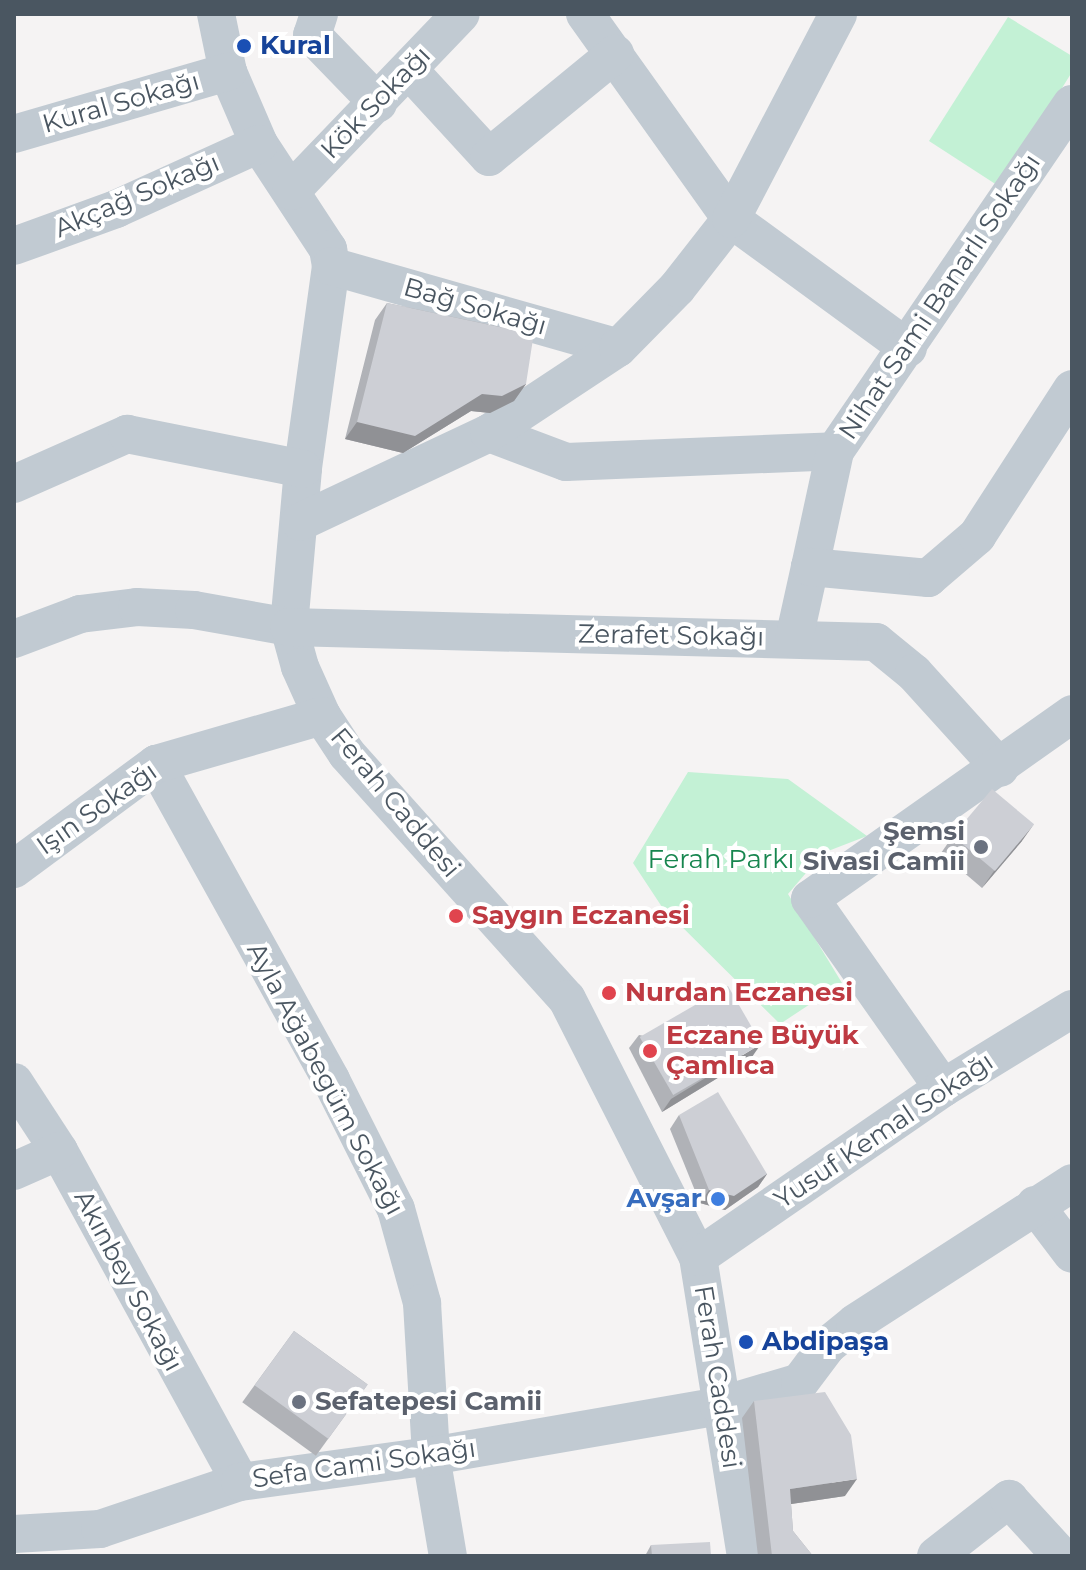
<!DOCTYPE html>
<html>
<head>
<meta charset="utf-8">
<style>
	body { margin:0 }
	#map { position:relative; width:1086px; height:1570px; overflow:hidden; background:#f5f3f3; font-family:Montserrat,sans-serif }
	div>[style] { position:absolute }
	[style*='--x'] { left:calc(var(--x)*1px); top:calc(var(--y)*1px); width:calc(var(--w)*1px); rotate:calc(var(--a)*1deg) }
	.green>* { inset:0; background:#c3f1d5 }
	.minor>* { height:38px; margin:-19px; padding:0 19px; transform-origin:19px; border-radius:19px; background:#c1cad2 }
	.wall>* { inset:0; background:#b0b2b7; transform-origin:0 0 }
	.shaded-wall>* { inset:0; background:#909195 }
	.building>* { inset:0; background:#cdcfd5; transform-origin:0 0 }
	.dots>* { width:22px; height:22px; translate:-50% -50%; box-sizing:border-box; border:4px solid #fff; border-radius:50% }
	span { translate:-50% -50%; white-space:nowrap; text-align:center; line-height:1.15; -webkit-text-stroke:8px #fff; paint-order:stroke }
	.transit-label { font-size:26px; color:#164399; font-weight:700 }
	.left { translate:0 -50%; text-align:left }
	.street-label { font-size:26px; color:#4a5661 }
	.worship-label { font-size:26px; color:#5b616d; font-weight:700 }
	.right { translate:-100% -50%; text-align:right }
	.park-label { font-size:26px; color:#17864f }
	.health-label { font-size:26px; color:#be3a42; font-weight:700 }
	.shop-label { font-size:26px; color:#366cbe; font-weight:700 }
	.frame { position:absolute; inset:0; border:16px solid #4a5661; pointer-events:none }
</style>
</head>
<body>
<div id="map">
	<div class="green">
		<i style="clip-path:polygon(1008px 17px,1072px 56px,1072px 72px,1000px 187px,929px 141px)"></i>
		<i style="clip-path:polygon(688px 772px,788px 779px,867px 836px,823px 853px,788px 894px,842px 983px,780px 1024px,662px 907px,633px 863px)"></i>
	</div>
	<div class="minor">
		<i style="--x:216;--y:14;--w:59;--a:78.3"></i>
		<i style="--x:228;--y:72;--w:78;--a:66.7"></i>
		<i style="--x:259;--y:144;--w:126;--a:56.7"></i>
		<i style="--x:328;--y:249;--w:17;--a:80"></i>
		<i style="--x:331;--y:266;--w:205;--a:97.9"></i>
		<i style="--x:303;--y:469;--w:159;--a:95.1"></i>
		<i style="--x:289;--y:627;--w:41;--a:74.6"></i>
		<i style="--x:300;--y:667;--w:54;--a:65.8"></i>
		<i style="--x:322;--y:716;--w:45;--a:56.7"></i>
		<i style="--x:347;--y:754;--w:329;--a:48.1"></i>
		<i style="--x:567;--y:999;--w:289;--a:63.1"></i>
		<i style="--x:698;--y:1257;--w:303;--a:80.9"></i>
		<i style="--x:319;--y:14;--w:22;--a:108"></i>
		<i style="--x:312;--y:35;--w:95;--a:45.9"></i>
		<i style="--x:585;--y:14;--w:252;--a:54.5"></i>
		<i style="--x:731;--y:219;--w:219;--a:36.1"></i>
		<i style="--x:409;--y:70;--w:118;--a:47.4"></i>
		<i style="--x:489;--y:157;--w:163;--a:-39.3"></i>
		<i style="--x:14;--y:134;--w:223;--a:-16.2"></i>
		<i style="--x:291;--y:191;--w:245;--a:-46.2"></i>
		<i style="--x:14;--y:246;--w:109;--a:-19.9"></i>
		<i style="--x:116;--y:209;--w:157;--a:-24.4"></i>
		<i style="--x:331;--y:266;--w:298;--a:15.9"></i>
		<i style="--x:489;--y:433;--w:82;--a:20.6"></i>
		<i style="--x:566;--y:462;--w:269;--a:-2.3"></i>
		<i style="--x:835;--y:451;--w:420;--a:-55.7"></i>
		<i style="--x:14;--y:484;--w:124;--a:-23.9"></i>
		<i style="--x:127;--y:434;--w:179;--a:11.2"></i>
		<i style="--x:300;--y:522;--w:209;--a:-25.2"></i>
		<i style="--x:489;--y:433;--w:154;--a:-33.4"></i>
		<i style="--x:618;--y:348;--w:84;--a:-45.5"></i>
		<i style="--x:677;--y:288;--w:88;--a:-52"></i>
		<i style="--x:731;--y:219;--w:231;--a:-62.4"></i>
		<i style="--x:810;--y:567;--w:119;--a:-77.8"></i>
		<i style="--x:14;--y:639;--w:71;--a:-20.7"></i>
		<i style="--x:80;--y:614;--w:57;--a:-7"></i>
		<i style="--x:137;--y:607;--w:57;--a:3"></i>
		<i style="--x:194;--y:610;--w:97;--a:10.1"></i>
		<i style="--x:289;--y:627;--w:587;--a:1.46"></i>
		<i style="--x:876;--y:642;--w:49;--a:39.2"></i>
		<i style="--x:914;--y:673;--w:128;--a:47.8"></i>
		<i style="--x:794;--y:639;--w:74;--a:-77.5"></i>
		<i style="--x:810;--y:567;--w:119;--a:5.3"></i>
		<i style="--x:928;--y:578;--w:65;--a:-40.6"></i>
		<i style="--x:977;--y:536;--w:175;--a:-57.1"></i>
		<i style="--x:156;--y:764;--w:361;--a:61"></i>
		<i style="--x:331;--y:1080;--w:144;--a:63.3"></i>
		<i style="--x:396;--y:1209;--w:98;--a:74.5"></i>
		<i style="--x:422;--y:1303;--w:153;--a:86.6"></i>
		<i style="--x:431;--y:1456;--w:101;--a:80.4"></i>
		<i style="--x:14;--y:869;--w:177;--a:-36.5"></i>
		<i style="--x:156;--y:764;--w:173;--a:-16.1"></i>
		<i style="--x:14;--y:1082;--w:82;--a:56.9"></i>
		<i style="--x:59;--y:1151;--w:377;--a:61.3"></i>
		<i style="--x:943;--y:1088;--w:231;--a:-125.1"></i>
		<i style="--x:810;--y:899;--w:321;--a:-35.2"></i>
		<i style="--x:14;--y:1171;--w:49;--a:-24"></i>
		<i style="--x:1035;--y:1205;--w:61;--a:52.9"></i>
		<i style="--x:698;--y:1257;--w:298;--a:-34.6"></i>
		<i style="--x:943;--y:1088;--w:151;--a:-31.5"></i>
		<i style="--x:14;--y:1534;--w:86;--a:-3.3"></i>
		<i style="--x:100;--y:1529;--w:148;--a:-18.6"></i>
		<i style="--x:240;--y:1482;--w:193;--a:-7.8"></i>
		<i style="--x:431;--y:1456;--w:292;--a:-9.8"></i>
		<i style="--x:719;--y:1406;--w:84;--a:-16.5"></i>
		<i style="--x:800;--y:1382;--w:45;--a:-53.1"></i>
		<i style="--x:827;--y:1346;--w:36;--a:-39"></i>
		<i style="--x:855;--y:1323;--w:258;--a:-32.8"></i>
		<i style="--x:936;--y:1556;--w:93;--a:-38"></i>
		<i style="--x:1009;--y:1499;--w:77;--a:47.6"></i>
	</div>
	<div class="wall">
		<i style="clip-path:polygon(387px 303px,510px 329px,515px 322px,526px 384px,514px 401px,490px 413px,471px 411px,403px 453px,345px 439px,375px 320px)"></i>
		<i style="clip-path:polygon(953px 836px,1022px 841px,982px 888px,941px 853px)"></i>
		<i style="clip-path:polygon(639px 1035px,752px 1057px,662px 1112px,629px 1048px)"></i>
		<i style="clip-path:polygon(679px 1115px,767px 1174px,758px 1187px,725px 1210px,700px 1203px,670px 1129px)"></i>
		<i style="left:294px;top:1331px;width:91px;height:88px;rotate:36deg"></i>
		<i style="clip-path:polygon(754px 1401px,845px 1496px,791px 1504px,793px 1531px,813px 1556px,758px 1556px,742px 1418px)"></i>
		<i style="clip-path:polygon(651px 1545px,711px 1556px,645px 1556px)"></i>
	</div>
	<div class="shaded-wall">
		<i style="clip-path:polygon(526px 384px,514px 401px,490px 413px,471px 411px,403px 453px,345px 439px,357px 422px)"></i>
		<i style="clip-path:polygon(1034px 824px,1022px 841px,982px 888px,994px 871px)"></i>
		<i style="clip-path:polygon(761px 1044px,752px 1057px,662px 1112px,671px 1099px)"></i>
		<i style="clip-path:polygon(767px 1174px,758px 1187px,725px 1210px,700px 1203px,709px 1190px)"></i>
		<i style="clip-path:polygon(857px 1479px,845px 1496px,778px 1506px,790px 1489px)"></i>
	</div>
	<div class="building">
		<i style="clip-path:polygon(387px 303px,514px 330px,515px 322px,535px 326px,526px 384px,502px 396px,482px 394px,415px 436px,357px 422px)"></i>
		<i style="left:992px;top:789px;width:55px;height:61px;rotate:40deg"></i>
		<i style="left:728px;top:986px;width:67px;height:102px;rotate:60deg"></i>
		<i style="clip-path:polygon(718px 1092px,767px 1174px,734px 1196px,709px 1190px,679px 1115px)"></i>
		<i style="left:294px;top:1331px;width:91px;height:67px;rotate:36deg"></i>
		<i style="clip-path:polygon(825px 1392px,851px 1435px,857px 1479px,790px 1489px,793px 1531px,813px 1556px,772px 1556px,754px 1401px)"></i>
		<i style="clip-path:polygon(710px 1542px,711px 1556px,652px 1556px,651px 1545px)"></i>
	</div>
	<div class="dots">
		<i style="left:244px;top:46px;background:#1a4fb4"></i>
		<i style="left:981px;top:847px;background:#6b7280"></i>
		<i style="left:456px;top:916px;background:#e0444e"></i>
		<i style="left:609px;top:993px;background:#e0444e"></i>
		<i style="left:650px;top:1051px;background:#e0444e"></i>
		<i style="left:718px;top:1199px;background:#3f7fe0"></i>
		<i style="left:746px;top:1342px;background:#1a4fb4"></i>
		<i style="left:299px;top:1402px;background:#6b7280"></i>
	</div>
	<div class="transit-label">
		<span class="left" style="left:260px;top:46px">Kural</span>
		<span class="left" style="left:762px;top:1342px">Abdipaşa</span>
	</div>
	<div class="street-label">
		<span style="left:121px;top:103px;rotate:-16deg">Kural Sokağı</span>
		<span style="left:376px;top:103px;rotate:-46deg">Kök Sokağı</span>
		<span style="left:137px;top:196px;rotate:-23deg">Akçağ Sokağı</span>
		<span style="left:940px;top:297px;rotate:-56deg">Nihat Sami Banarlı Sokağı</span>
		<span style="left:475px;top:307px;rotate:16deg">Bağ Sokağı</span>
		<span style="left:671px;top:636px;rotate:1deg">Zerafet Sokağı</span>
		<span style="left:395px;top:803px;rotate:50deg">Ferah Caddesi</span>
		<span style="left:97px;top:809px;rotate:-35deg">Işın Sokağı</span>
		<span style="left:325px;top:1079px;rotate:62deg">Ayla Ağabegüm Sokağı</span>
		<span style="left:884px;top:1131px;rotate:-34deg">Yusuf Kemal Sokağı</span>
		<span style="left:128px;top:1281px;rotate:62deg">Akınbey Sokağı</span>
		<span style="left:717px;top:1377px;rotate:81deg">Ferah Caddesi</span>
		<span style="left:364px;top:1464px;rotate:-8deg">Sefa Cami Sokağı</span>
	</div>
	<div class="worship-label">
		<span class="right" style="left:965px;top:847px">Şemsi<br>Sivasi Camii</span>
		<span class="left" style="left:315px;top:1402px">Sefatepesi Camii</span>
	</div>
	<div class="park-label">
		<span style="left:721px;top:860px">Ferah Parkı</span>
	</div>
	<div class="health-label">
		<span class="left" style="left:472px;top:916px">Saygın Eczanesi</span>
		<span class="left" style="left:625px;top:993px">Nurdan Eczanesi</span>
		<span class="left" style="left:666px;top:1051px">Eczane Büyük<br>Çamlıca</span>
	</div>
	<div class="shop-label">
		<span class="right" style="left:702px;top:1199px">Avşar</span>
	</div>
	<div class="frame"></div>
</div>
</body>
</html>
